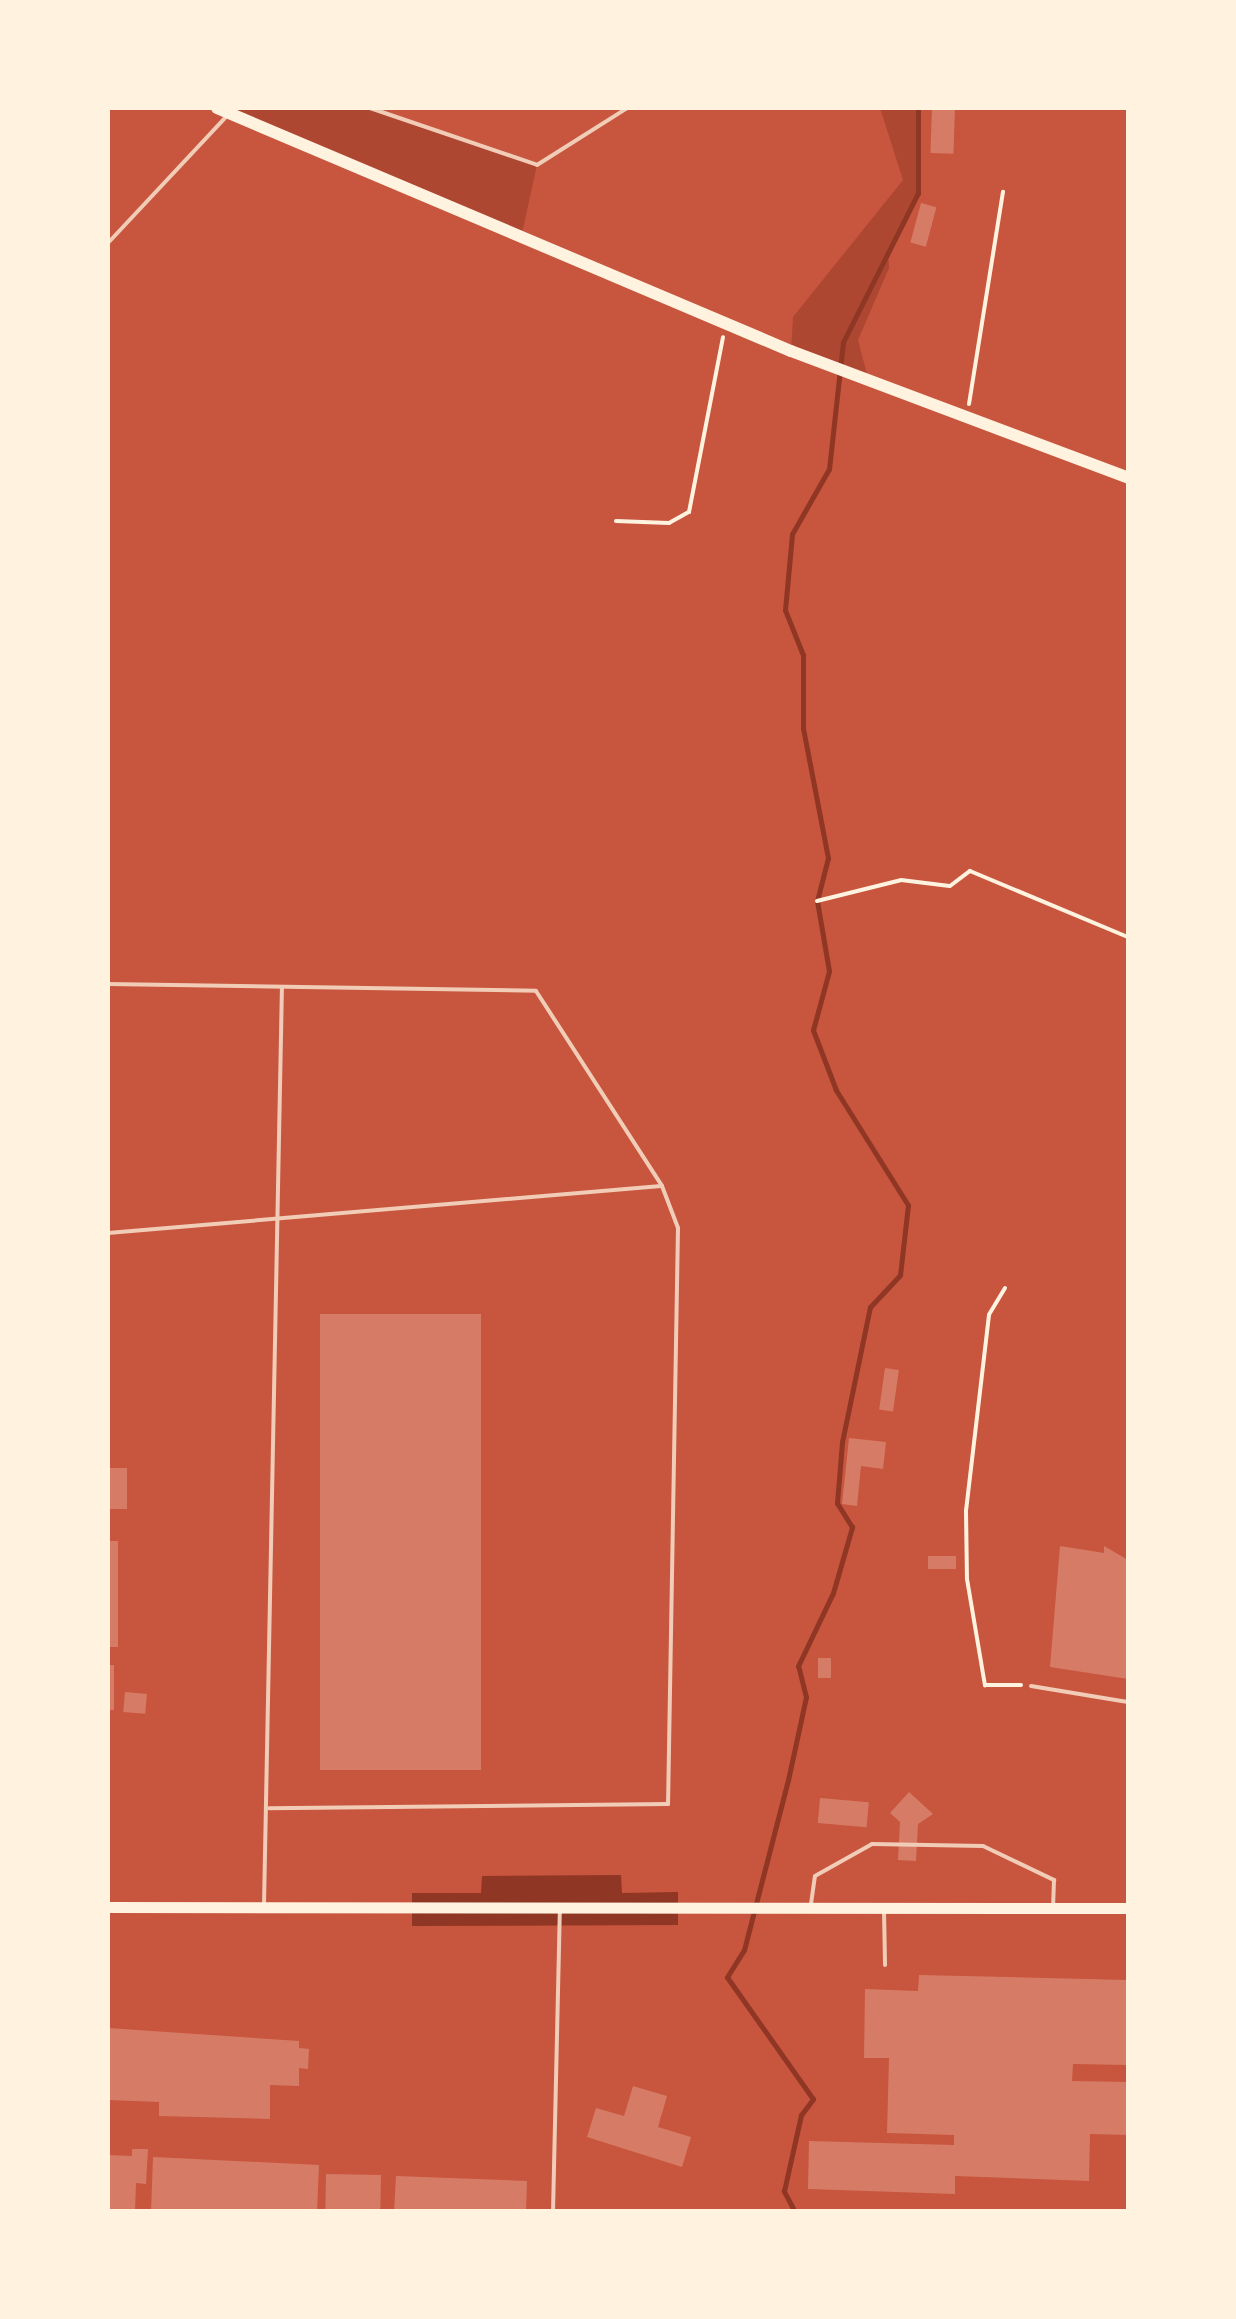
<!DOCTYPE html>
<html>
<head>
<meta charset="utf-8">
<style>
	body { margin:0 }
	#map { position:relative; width:1236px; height:2319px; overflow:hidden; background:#c8553d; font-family:"Fira Sans Condensed",sans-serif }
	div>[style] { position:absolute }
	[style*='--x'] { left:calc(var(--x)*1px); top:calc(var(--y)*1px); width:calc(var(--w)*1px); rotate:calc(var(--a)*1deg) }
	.green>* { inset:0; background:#ae4732 }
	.water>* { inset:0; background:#8f3625 }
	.stream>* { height:5px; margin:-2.5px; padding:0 2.5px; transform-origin:2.5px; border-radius:2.5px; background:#8f3625 }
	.building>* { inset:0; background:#d67c66; transform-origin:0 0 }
	.path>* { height:4px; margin:-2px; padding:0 2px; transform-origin:2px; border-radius:2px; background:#fff3e0 }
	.service>* { height:4px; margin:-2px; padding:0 2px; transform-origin:2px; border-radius:2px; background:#f1ccb7 }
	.secondary>* { height:11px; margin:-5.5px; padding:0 5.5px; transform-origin:5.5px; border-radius:5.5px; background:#fff3e0 }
	.primary>* { height:12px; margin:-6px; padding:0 6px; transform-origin:6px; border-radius:6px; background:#fff3e0 }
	span { translate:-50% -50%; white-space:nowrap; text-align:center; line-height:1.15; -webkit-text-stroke:10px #fff3e0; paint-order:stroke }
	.frame { position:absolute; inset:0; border:110px solid #fff3e0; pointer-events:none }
</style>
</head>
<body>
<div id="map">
	<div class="green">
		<i style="clip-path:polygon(246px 108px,370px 108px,537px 165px,521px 238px,228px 113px)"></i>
		<i style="clip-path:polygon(880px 108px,918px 108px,918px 193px,888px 251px,889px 268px,858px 340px,869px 382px,791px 351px,793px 317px,903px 180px)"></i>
	</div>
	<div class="water">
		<i style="clip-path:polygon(621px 1875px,622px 1893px,678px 1892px,678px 1925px,412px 1926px,412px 1893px,481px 1893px,482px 1876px)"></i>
	</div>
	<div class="stream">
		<i style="--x:795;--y:2212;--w:24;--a:-118"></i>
		<i style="--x:784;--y:2191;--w:78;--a:-77.4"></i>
		<i style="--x:801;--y:2115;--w:20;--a:-53"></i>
		<i style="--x:813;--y:2099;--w:149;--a:-125.2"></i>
		<i style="--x:727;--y:1977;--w:32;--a:-58"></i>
		<i style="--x:744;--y:1950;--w:176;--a:-75.5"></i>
		<i style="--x:788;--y:1780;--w:85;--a:-77.8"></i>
		<i style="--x:806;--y:1697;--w:32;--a:-104"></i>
		<i style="--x:798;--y:1666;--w:81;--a:-64.4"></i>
		<i style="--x:833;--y:1593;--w:69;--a:-73.9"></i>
		<i style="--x:852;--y:1527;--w:28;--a:-122"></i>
		<i style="--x:837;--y:1503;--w:61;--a:-85.3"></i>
		<i style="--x:842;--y:1442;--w:138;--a:-78.3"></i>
		<i style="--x:870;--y:1307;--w:44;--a:-46.8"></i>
		<i style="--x:900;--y:1275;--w:70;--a:-83.5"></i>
		<i style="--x:908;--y:1205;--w:136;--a:-122.1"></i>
		<i style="--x:836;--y:1090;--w:64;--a:-111"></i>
		<i style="--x:813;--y:1030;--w:61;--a:-74.8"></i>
		<i style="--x:829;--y:971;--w:71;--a:-99.7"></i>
		<i style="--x:817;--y:901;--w:44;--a:-75.7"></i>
		<i style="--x:828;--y:858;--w:132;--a:-100.9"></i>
		<i style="--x:803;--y:728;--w:73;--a:-90"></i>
		<i style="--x:803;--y:655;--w:48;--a:-111.8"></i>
		<i style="--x:785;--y:610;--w:76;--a:-84.7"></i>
		<i style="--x:792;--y:534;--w:75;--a:-60.4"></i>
		<i style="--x:829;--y:469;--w:128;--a:-83.7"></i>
		<i style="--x:843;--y:342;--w:167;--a:-63.3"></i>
		<i style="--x:918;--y:193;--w:85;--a:-90"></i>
	</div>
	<div class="building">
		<i style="left:932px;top:108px;width:23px;height:45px;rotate:2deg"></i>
		<i style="left:921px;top:203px;width:16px;height:41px;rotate:15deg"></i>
		<i style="left:320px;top:1314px;width:161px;height:456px"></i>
		<i style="left:885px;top:1368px;width:14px;height:42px;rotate:8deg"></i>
		<i style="clip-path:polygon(849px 1438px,886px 1442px,883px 1469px,861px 1466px,857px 1506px,842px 1504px)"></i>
		<i style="left:108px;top:1468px;width:19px;height:41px"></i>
		<i style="left:108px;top:1541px;width:10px;height:106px"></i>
		<i style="clip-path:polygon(1060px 1546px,1104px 1553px,1104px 1546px,1128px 1560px,1128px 1679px,1050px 1667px)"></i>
		<i style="left:928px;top:1556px;width:28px;height:13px"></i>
		<i style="left:818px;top:1658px;width:13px;height:20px"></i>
		<i style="left:108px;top:1665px;width:6px;height:45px"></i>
		<i style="left:125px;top:1692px;width:22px;height:20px;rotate:5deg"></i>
		<i style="clip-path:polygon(909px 1792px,933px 1814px,918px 1824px,916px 1861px,898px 1860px,900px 1822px,890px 1813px)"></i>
		<i style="left:820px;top:1798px;width:49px;height:25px;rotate:5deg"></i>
		<i style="clip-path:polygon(919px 1975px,1128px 1980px,1128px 2065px,1073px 2064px,1072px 2081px,1128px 2082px,1128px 2135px,1090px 2134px,1089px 2181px,955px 2176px,955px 2194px,808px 2189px,809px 2141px,954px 2145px,954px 2135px,887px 2133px,889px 2058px,864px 2058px,865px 1989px,918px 1991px)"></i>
		<i style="clip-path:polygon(108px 2028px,299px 2041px,299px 2048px,309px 2049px,308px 2069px,299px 2068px,299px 2086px,270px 2085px,270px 2119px,159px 2116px,159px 2102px,108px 2100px)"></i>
		<i style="clip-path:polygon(633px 2086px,667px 2096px,658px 2127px,691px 2137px,682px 2167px,587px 2137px,596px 2108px,624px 2116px)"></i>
		<i style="clip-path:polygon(132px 2149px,148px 2149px,146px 2184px,136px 2183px,135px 2212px,108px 2212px,108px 2155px,132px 2156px)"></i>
		<i style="clip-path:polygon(153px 2157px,319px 2165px,317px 2212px,151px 2212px)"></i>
		<i style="left:326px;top:2174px;width:55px;height:38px;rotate:1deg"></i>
		<i style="clip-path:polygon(396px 2176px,527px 2181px,526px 2212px,394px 2212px)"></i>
	</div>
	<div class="path">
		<i style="--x:969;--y:404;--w:215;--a:-80.9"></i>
		<i style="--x:616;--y:521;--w:53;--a:2.2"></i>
		<i style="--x:669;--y:523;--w:23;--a:-29"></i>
		<i style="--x:689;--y:512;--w:178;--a:-79"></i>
		<i style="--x:817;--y:901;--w:87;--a:-14"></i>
		<i style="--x:901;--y:880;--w:49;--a:7"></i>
		<i style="--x:950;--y:886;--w:25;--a:-37"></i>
		<i style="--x:970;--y:871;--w:171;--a:22.7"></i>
		<i style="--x:1005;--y:1288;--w:31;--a:121"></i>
		<i style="--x:989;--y:1315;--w:196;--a:96.7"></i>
		<i style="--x:966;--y:1510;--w:69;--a:89.2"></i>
		<i style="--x:967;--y:1579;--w:108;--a:80.4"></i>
		<i style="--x:985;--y:1685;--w:36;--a:0"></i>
	</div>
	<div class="service">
		<i style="--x:370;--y:108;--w:176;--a:18.8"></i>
		<i style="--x:537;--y:165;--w:107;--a:-32.3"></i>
		<i style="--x:108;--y:243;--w:171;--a:-46.9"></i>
		<i style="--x:108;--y:984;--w:428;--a:0.9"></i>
		<i style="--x:536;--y:991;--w:232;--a:57.1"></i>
		<i style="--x:662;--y:1186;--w:45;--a:69.1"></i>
		<i style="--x:678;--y:1228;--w:576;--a:90.99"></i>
		<i style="--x:668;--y:1804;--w:399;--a:179.4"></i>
		<i style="--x:108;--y:1233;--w:555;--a:-4.86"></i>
		<i style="--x:1031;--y:1686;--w:98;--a:9.4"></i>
		<i style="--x:811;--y:1904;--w:28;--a:-82"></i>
		<i style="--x:815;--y:1876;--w:65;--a:-29.3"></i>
		<i style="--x:872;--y:1844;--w:111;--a:1"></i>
		<i style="--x:983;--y:1846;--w:79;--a:25.6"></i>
		<i style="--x:1054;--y:1880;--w:26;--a:92"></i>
		<i style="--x:264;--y:1905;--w:918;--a:-88.88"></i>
		<i style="--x:884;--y:1911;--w:54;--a:88.9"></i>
		<i style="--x:553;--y:2212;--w:301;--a:-88.7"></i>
	</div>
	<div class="secondary">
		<i style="--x:108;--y:1907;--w:1020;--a:0.06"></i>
	</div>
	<div class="primary">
		<i style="--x:217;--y:108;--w:623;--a:22.95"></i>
		<i style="--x:791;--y:351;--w:360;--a:20.6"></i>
	</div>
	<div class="frame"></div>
</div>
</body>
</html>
